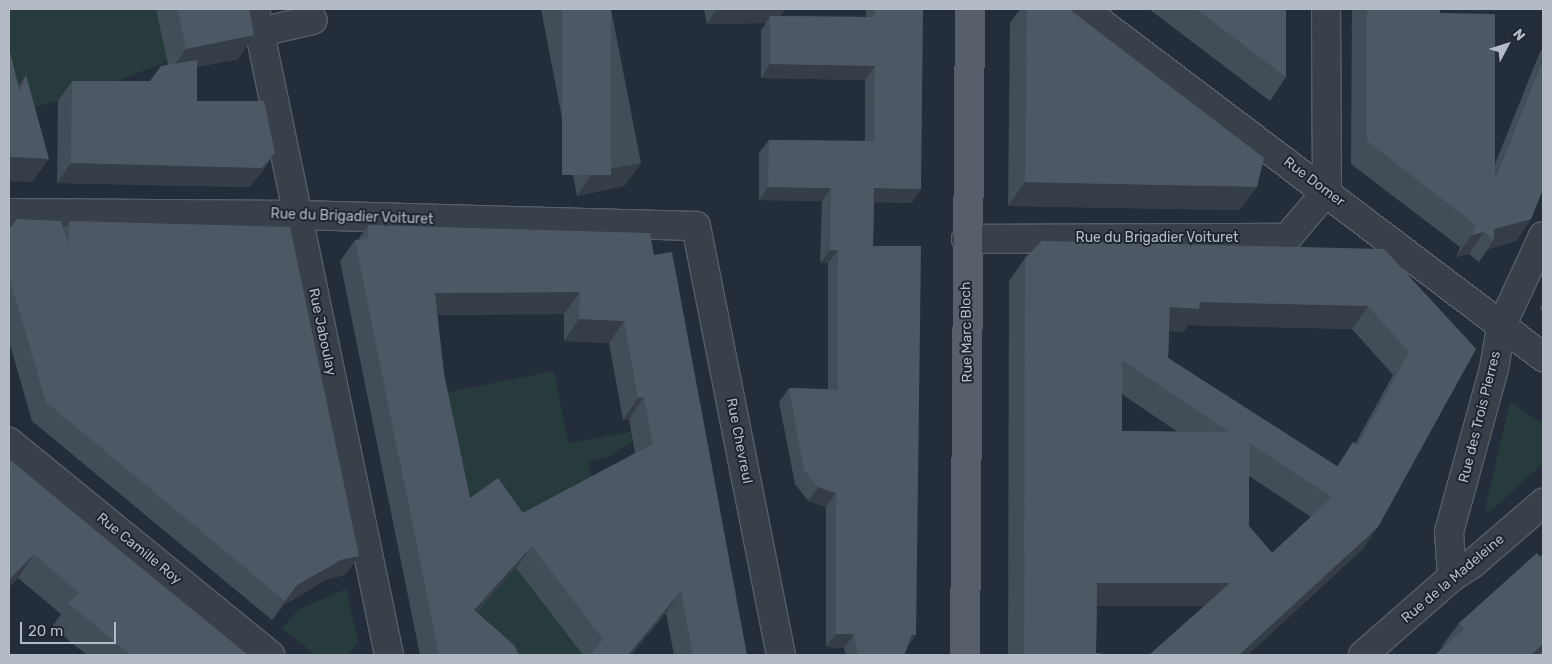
<!DOCTYPE html>
<html>
<head>
<meta charset="utf-8">
<style>
	body { margin:0 }
	#map { position:relative; width:1552px; height:664px; overflow:hidden; background:#242e3a; font-family:Rubik,sans-serif }
	div>[style] { position:absolute }
	[style*='--x'] { left:calc(var(--x)*1px); top:calc(var(--y)*1px); width:calc(var(--w)*1px); rotate:calc(var(--a)*1deg) }
	.green>* { inset:0; background:#273b3c }
	.roads { filter:drop-shadow(1px 0 #565e68) drop-shadow(-1px 0 #565e68) drop-shadow(0 1px #565e68) drop-shadow(0 -1px #565e68) }
	.minor>* { height:28px; margin:-14px; padding:0 14px; transform-origin:14px; border-radius:14px; background:#38404a }
	.major>* { height:28px; margin:-14px; padding:0 14px; transform-origin:14px; border-radius:14px; background:#565f6a }
	.wall>* { inset:0; background:#414d57 }
	.shaded-wall>* { inset:0; background:#353e47 }
	.building>* { inset:0; background:#4c5965; transform-origin:0 0 }
	span { translate:-50% -50%; white-space:nowrap; text-align:center; line-height:1.15; -webkit-text-stroke:4px #1d252f; paint-order:stroke }
	.street-label { font-size:14px; color:#b3bbc6 }
	.frame { position:absolute; inset:0; border:10px solid #b3bbc6; pointer-events:none }
	.north { position:absolute; left:1482px; top:20px; width:50px; height:50px; -webkit-text-stroke:4px #1d252f; paint-order:stroke; rotate:50deg; font-size:14px; font-weight:700; line-height:20px; text-align:center; color:#b3bbc6 }
	.north::after { content:''; display:block; margin:auto; width:18px; height:22px; background:#b3bbc6; clip-path:polygon(50% 0,100% 100%,50% 72%,0 100%) }
	.scale { position:absolute; left:20px; top:622px; width:96px; height:22px; box-sizing:border-box; border:2px solid #b3bbc6; border-top:0; padding-left:6px; font-size:15px; line-height:18px; white-space:nowrap; color:#b3bbc6; -webkit-text-stroke:4px #1d252f; paint-order:stroke }
</style>
</head>
<body>
<div id="map">
	<div class="green">
		<i style="clip-path:polygon(9px 9px,156px 9px,172px 60px,80px 95px,31px 108px,9px 102px)"></i>
		<i style="clip-path:polygon(554px 371px,568px 443px,631px 432px,633px 441px,608px 457px,588px 461px,594px 489px,508px 534px,454px 520px,429px 396px)"></i>
		<i style="clip-path:polygon(1510px 402px,1543px 424px,1543px 463px,1490px 512px,1485px 509px)"></i>
		<i style="clip-path:polygon(516px 568px,583px 655px,486px 655px,459px 631px)"></i>
		<i style="clip-path:polygon(346px 589px,358px 642px,347px 655px,316px 655px,282px 628px,299px 609px)"></i>
	</div>
	<div class="roads">
		<div class="minor">
			<i style="--x:255;--y:9;--w:660;--a:78.28"></i>
			<i style="--x:1083;--y:9;--w:577;--a:37.11"></i>
			<i style="--x:260;--y:32;--w:54;--a:-12.8"></i>
			<i style="--x:9;--y:213;--w:289;--a:0.4"></i>
			<i style="--x:298;--y:215;--w:398;--a:1.6"></i>
			<i style="--x:696;--y:226;--w:437;--a:78.8"></i>
			<i style="--x:966;--y:239;--w:321;--a:-0.2"></i>
			<i style="--x:1287;--y:238;--w:62;--a:-49.6"></i>
			<i style="--x:1327;--y:191;--w:182;--a:-90.3"></i>
			<i style="--x:9;--y:442;--w:337;--a:39.2"></i>
			<i style="--x:1452;--y:577;--w:45;--a:-93.8"></i>
			<i style="--x:1449;--y:532;--w:169;--a:-74.6"></i>
			<i style="--x:1494;--y:369;--w:43;--a:-80.5"></i>
			<i style="--x:1501;--y:327;--w:100;--a:-65.2"></i>
			<i style="--x:1363;--y:655;--w:118;--a:-41.2"></i>
			<i style="--x:1452;--y:577;--w:24;--a:-33"></i>
			<i style="--x:1472;--y:564;--w:94;--a:-40.7"></i>
		</div>
		<div class="major">
			<i style="--x:965;--y:655;--w:646;--a:-89.56"></i>
		</div>
	</div>
	<div class="wall">
		<i style="clip-path:polygon(156px 9px,249px 9px,254px 35px,238px 59px,197px 67px,197px 101px,275px 153px,261px 173px,249px 187px,57px 183px,58px 101px,72px 81px,150px 81px,168px 65px)"></i>
		<i style="clip-path:polygon(541px 9px,611px 9px,641px 163px,624px 186px,577px 196px)"></i>
		<i style="clip-path:polygon(704px 9px,785px 9px,780px 16px,866px 17px,866px 9px,923px 9px,912px 203px,874px 202px,873px 246px,907px 649px,904px 655px,846px 655px,844px 648px,826px 647px,826px 507px,808px 501px,795px 484px,779px 402px,789px 388px,828px 389px,828px 263px,820px 263px,822px 201px,759px 200px,759px 153px,769px 140px,865px 141px,865px 80px,761px 78px,761px 30px,766px 23px,707px 24px)"></i>
		<i style="clip-path:polygon(1020px 9px,1069px 9px,1240px 210px,1008px 206px,1010px 23px)"></i>
		<i style="clip-path:polygon(1149px 9px,1286px 9px,1286px 77px,1270px 101px)"></i>
		<i style="clip-path:polygon(1352px 9px,1440px 9px,1440px 13px,1495px 164px,1540px 52px,1543px 48px,1543px 189px,1531px 219px,1516px 241px,1488px 249px,1479px 262px,1469px 254px,1456px 257px,1460px 247px,1351px 164px)"></i>
		<i style="clip-path:polygon(26px 75px,32px 182px,19px 86px)"></i>
		<i style="clip-path:polygon(70px 221px,345px 575px,327px 579px,284px 605px,272px 620px,32px 421px,9px 341px,9px 230px,64px 230px)"></i>
		<i style="clip-path:polygon(evenodd,368px 225px,654px 255px,747px 655px,674px 655px,666px 613px,631px 655px,583px 655px,516px 568px,477px 612px,519px 655px,420px 655px,340px 261px,355px 240px,358px 240px,368px 225px,564px 314px,564px 341px,609px 343px,623px 420px,629px 419px,635px 453px,523px 513px,470px 498px,444px 374px,437px 315px,564px 314px)"></i>
		<i style="clip-path:polygon(evenodd,1384px 249px,1476px 349px,1362px 550px,1204px 606px,1097px 606px,1096px 653px,1110px 655px,1008px 655px,1009px 281px,1025px 258px,1384px 249px,1188px 325px,1352px 329px,1393px 375px,1355px 444px,1353px 442px,1337px 466px,1168px 358px,1169px 331px,1183px 332px,1188px 325px,1384px 249px,1122px 394px,1148px 412px,1178px 432px,1122px 431px,1122px 394px,1384px 249px,1249px 476px,1311px 517px,1272px 553px,1249px 526px,1249px 476px)"></i>
		<i style="clip-path:polygon(1543px 300px,1543px 311px,1540px 309px)"></i>
		<i style="clip-path:polygon(9px 459px,246px 655px,87px 655px,52px 627px,61px 614px,18px 578px,9px 587px)"></i>
		<i style="clip-path:polygon(1543px 554px,1543px 653px,1540px 655px,1435px 655px,1443px 647px,1442px 646px,1459px 623px)"></i>
	</div>
	<div class="shaded-wall">
		<i style="clip-path:polygon(716px 10px,785px 10px,775px 23px,770px 16px,766px 23px,707px 24px)"></i>
		<i style="clip-path:polygon(254px 35px,238px 59px,170px 72px,186px 49px)"></i>
		<i style="clip-path:polygon(770px 64px,875px 66px,865px 80px,761px 78px)"></i>
		<i style="clip-path:polygon(275px 153px,261px 173px,249px 187px,57px 183px,71px 163px)"></i>
		<i style="clip-path:polygon(9px 157px,49px 159px,32px 182px,9px 181px)"></i>
		<i style="clip-path:polygon(641px 163px,624px 186px,577px 196px,593px 172px)"></i>
		<i style="clip-path:polygon(1025px 182px,1257px 187px,1240px 210px,1008px 206px)"></i>
		<i style="clip-path:polygon(768px 187px,831px 188px,822px 201px,759px 200px)"></i>
		<i style="clip-path:polygon(874px 188px,921px 189px,912px 203px,864px 202px)"></i>
		<i style="clip-path:polygon(1531px 219px,1516px 241px,1488px 249px,1494px 239px,1494px 229px)"></i>
		<i style="clip-path:polygon(1484px 232px,1469px 254px,1456px 257px,1472px 235px)"></i>
		<i style="clip-path:polygon(830px 250px,838px 250px,828px 263px,820px 263px)"></i>
		<i style="clip-path:polygon(580px 292px,564px 314px,420px 315px,435px 293px)"></i>
		<i style="clip-path:polygon(1200px 302px,1368px 306px,1352px 329px,1188px 325px,1183px 332px,1154px 330px,1170px 307px)"></i>
		<i style="clip-path:polygon(579px 319px,624px 321px,609px 343px,564px 341px)"></i>
		<i style="clip-path:polygon(644px 397px,629px 419px,623px 420px,638px 398px)"></i>
		<i style="clip-path:polygon(818px 487px,836px 493px,826px 507px,808px 501px)"></i>
		<i style="clip-path:polygon(1378px 527px,1362px 550px,1248px 655px,1239px 655px)"></i>
		<i style="clip-path:polygon(532px 546px,516px 568px,459px 631px,474px 610px)"></i>
		<i style="clip-path:polygon(34px 554px,18px 578px,9px 587px,9px 580px)"></i>
		<i style="clip-path:polygon(359px 556px,345px 575px,327px 579px,284px 605px,272px 620px,285px 601px,297px 585px,341px 560px)"></i>
		<i style="clip-path:polygon(1097px 583px,1230px 583px,1214px 606px,1081px 606px)"></i>
		<i style="clip-path:polygon(681px 591px,666px 613px,631px 655px,628px 655px)"></i>
		<i style="clip-path:polygon(836px 634px,854px 634px,844px 648px,826px 647px)"></i>
		<i style="clip-path:polygon(912px 635px,916px 635px,907px 649px)"></i>
		<i style="clip-path:polygon(1543px 644px,1543px 653px,1540px 655px,1531px 655px)"></i>
	</div>
	<div class="building">
		<i style="clip-path:polygon(178px 9px,249px 9px,254px 35px,186px 49px)"></i>
		<i style="left:562px;top:9px;width:49px;height:166px"></i>
		<i style="left:716px;top:9px;width:69px;height:1px"></i>
		<i style="clip-path:polygon(875px 9px,923px 9px,921px 189px,874px 188px,873px 246px,921px 246px,916px 635px,912px 635px,904px 655px,858px 655px,854px 634px,836px 634px,836px 493px,818px 487px,804px 470px,789px 388px,838px 390px,838px 250px,830px 250px,831px 188px,768px 187px,769px 140px,874px 141px,875px 66px,770px 64px,770px 16px,875px 17px)"></i>
		<i style="clip-path:polygon(1027px 9px,1069px 9px,1264px 158px,1257px 187px,1025px 182px)"></i>
		<i style="clip-path:polygon(1196px 9px,1286px 9px,1286px 77px)"></i>
		<i style="clip-path:polygon(1367px 9px,1440px 9px,1440px 13px,1495px 14px,1495px 180px,1543px 60px,1543px 189px,1531px 219px,1494px 229px,1494px 239px,1484px 232px,1472px 235px,1476px 225px,1367px 141px)"></i>
		<i style="clip-path:polygon(9px 48px,20px 92px,26px 75px,49px 159px,9px 157px)"></i>
		<i style="clip-path:polygon(197px 60px,197px 101px,264px 101px,275px 153px,262px 168px,71px 163px,72px 81px,150px 81px,161px 66px)"></i>
		<i style="clip-path:polygon(17px 219px,61px 221px,68px 244px,70px 221px,290px 227px,359px 556px,341px 560px,297px 585px,285px 601px,46px 402px,9px 276px,9px 230px)"></i>
		<i style="clip-path:polygon(evenodd,368px 225px,650px 233px,654px 255px,672px 252px,747px 655px,693px 655px,681px 591px,628px 655px,590px 655px,603px 639px,532px 546px,474px 610px,514px 645px,519px 655px,439px 655px,355px 240px,368px 239px,368px 225px,580px 292px,579px 319px,624px 321px,638px 398px,644px 397px,653px 444px,523px 513px,498px 478px,470px 498px,444px 374px,435px 293px,580px 292px)"></i>
		<i style="clip-path:polygon(evenodd,1042px 241px,1384px 249px,1476px 349px,1378px 527px,1239px 655px,1149px 655px,1230px 583px,1097px 583px,1096px 653px,1110px 655px,1024px 655px,1025px 258px,1042px 241px,1200px 302px,1368px 306px,1409px 352px,1358px 445px,1353px 442px,1338px 467px,1168px 358px,1170px 307px,1199px 309px,1200px 302px,1042px 241px,1122px 360px,1229px 432px,1122px 431px,1122px 360px,1042px 241px,1249px 443px,1332px 497px,1272px 553px,1249px 526px,1249px 443px)"></i>
		<i style="clip-path:polygon(9px 459px,246px 655px,131px 655px,68px 603px,79px 593px,34px 554px,9px 580px)"></i>
		<i style="clip-path:polygon(1537px 553px,1540px 557px,1543px 554px,1543px 644px,1531px 655px,1435px 655px,1464px 629px,1459px 623px)"></i>
	</div>
	<div class="street-label">
		<span style="left:1314px;top:182px;rotate:37deg">Rue Domer</span>
		<span style="left:352px;top:217px;rotate:2deg">Rue du Brigadier Voituret</span>
		<span style="left:1157px;top:238px">Rue du Brigadier Voituret</span>
		<span style="left:322px;top:332px;rotate:78deg">Rue Jaboulay</span>
		<span style="left:967px;top:332px;rotate:-91deg">Rue Marc Bloch</span>
		<span style="left:1480px;top:417px;rotate:-76deg">Rue des Trois Pierres</span>
		<span style="left:739px;top:441px;rotate:79deg">Rue Chevreul</span>
		<span style="left:139px;top:549px;rotate:39deg">Rue Camille Roy</span>
		<span style="left:1453px;top:579px;rotate:-40deg">Rue de la Madeleine</span>
	</div>
	<div class="frame"></div>
	<div class="north">N</div>
	<div class="scale">20 m</div>
</div>
</body>
</html>
